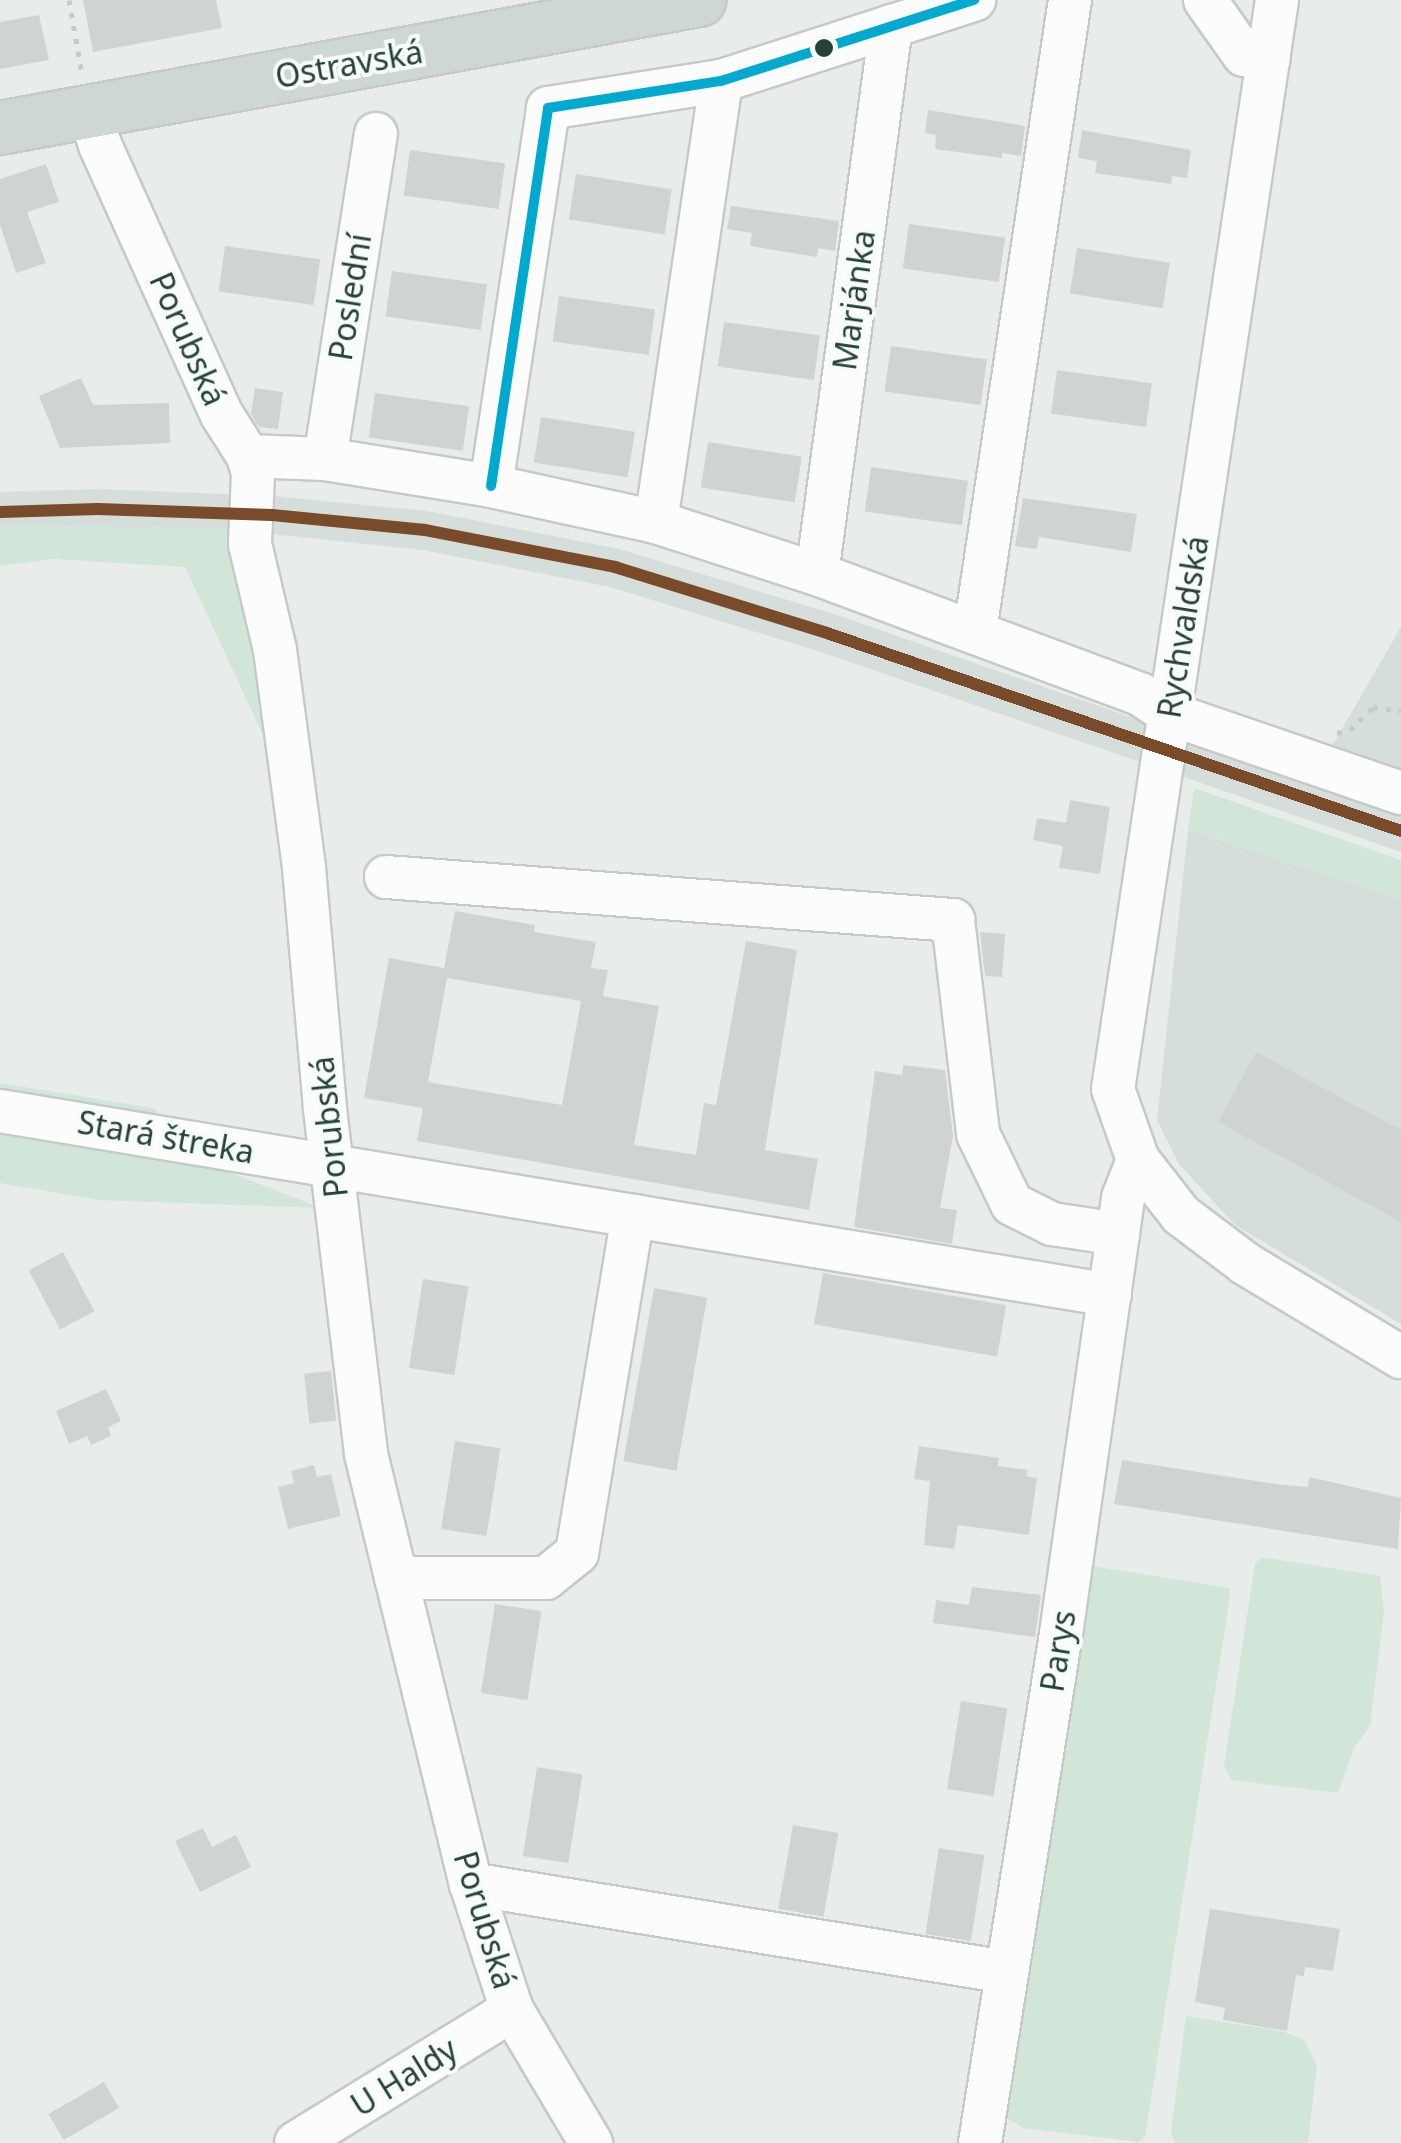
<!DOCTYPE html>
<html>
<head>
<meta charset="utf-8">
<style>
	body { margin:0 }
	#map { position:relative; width:1401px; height:2143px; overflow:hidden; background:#e8edeb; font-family:"Noto Sans",sans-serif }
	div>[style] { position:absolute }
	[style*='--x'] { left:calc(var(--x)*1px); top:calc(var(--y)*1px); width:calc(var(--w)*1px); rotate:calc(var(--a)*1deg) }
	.built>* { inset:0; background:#d6dedb }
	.green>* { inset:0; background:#d1e6d8 }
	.building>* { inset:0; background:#cfd4d2; transform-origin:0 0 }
	.path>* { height:5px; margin-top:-2.5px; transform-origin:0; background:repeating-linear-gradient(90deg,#c3ccca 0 5px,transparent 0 13px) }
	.roads { filter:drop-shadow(2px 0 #c5cac8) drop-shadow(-2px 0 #c5cac8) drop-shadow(0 2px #c5cac8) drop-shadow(0 -2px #c5cac8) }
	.minor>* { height:42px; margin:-21px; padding:0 21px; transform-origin:21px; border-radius:21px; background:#fcfcfc }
	.major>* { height:52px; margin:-26px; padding:0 26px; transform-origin:26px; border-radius:26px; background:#cfd7d5 }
	.bus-1>* { height:10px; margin:-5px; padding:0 5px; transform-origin:5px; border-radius:5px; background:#00a9ce }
	.rail-1>* { height:12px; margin:-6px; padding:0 6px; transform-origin:6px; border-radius:6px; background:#7a4b2a }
	.dots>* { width:28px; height:28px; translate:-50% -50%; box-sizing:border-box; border:5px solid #f7fbf9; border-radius:50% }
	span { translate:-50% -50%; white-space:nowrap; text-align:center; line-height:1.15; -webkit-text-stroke:8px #f7fbf9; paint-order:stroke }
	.street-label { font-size:32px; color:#24423a }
</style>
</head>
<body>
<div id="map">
	<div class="built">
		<i style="clip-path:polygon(98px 489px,273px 496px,427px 511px,619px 549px,834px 614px,1401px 811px,1401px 852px,821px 652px,610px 587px,422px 550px,271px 534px,0 531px,0 492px)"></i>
		<i style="clip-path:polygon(1401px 627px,1401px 773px,1331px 748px)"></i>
		<i style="clip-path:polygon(1188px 830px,1401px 900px,1401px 1324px,1235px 1225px,1178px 1163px,1157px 1120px)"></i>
	</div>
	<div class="green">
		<i style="clip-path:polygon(0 525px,231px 528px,269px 748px,185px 567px,54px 559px,0 566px)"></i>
		<i style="clip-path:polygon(1194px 788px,1401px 860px,1401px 900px,1188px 830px)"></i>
		<i style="clip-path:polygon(0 1083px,153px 1108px,216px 1167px,321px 1208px,99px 1200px,0 1183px)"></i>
		<i style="clip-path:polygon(1263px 1557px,1380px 1576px,1384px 1613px,1370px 1726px,1354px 1748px,1338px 1793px,1231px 1780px,1224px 1766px,1255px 1563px)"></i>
		<i style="clip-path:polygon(1086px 1565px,1229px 1588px,1230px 1597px,1145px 2137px,1138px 2142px,1023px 2128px,1004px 2116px)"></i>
		<i style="clip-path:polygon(1186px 2016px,1282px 2031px,1304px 2040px,1317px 2065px,1308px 2143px,1175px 2143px,1171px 2131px)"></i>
	</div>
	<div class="building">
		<i style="clip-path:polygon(83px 0,216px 0,222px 28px,93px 52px)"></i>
		<i style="clip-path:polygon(39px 15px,49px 60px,0 69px,0 22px)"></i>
		<i style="clip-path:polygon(928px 110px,1025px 126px,1021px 156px,1002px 153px,1002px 158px,935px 149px,936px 135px,925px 133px)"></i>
		<i style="clip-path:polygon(1082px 130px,1191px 150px,1187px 178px,1172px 176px,1171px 184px,1095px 173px,1097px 161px,1078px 158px)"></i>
		<i style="left:410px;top:150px;width:96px;height:46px;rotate:8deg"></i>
		<i style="clip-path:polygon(46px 164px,59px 202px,27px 212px,46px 263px,16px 273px,0 225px,0 179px)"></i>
		<i style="left:576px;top:174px;width:97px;height:46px;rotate:9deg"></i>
		<i style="clip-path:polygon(731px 206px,839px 221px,835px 251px,818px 248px,817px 257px,750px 246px,752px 233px,727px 229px)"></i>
		<i style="left:909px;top:224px;width:97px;height:45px;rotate:8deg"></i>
		<i style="left:225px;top:246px;width:96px;height:46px;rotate:8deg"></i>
		<i style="left:1077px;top:248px;width:94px;height:46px;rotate:9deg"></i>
		<i style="left:392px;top:271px;width:96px;height:46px;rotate:8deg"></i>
		<i style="left:559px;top:296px;width:97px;height:46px;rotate:8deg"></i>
		<i style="left:724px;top:322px;width:97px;height:45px;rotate:8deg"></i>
		<i style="left:891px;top:346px;width:97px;height:46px;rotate:8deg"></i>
		<i style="left:1057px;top:370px;width:96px;height:44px;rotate:8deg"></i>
		<i style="clip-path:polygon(81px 378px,93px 405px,169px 403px,170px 443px,60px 448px,39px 396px)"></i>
		<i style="clip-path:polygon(255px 388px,283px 392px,278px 429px,259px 427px,251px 414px)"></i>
		<i style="left:375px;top:393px;width:95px;height:45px;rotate:8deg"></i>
		<i style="left:541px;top:417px;width:95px;height:46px;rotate:9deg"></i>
		<i style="left:708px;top:442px;width:95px;height:46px;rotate:9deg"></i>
		<i style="left:871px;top:467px;width:98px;height:45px;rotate:8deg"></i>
		<i style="clip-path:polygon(1023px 498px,1137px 514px,1131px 552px,1039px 537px,1037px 549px,1015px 546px)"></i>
		<i style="clip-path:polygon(1070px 800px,1110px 807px,1100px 874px,1059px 868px,1063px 846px,1033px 840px,1037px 818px,1066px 823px)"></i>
		<i style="clip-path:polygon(evenodd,455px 911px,535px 925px,534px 932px,596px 942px,591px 968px,608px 970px,603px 996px,659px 1006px,634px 1145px,696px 1155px,704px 1103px,716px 1105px,746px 941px,797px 950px,765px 1150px,818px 1159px,809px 1210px,417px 1141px,423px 1108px,364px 1098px,389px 958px,444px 968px,455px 911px,447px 978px,581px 1001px,562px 1105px,428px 1082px,447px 978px)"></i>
		<i style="clip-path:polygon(980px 932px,1005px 934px,1002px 977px,985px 976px)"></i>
		<i style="clip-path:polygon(1256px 1052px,1401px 1130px,1401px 1222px,1218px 1122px)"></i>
		<i style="clip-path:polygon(903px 1065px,945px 1070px,953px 1136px,940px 1208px,957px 1210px,952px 1244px,854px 1227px,875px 1071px,902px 1075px)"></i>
		<i style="left:63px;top:1252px;width:67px;height:39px;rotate:62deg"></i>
		<i style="left:823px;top:1273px;width:186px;height:52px;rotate:10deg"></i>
		<i style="left:423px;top:1279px;width:46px;height:90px;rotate:9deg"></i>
		<i style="left:654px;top:1288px;width:54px;height:176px;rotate:10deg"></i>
		<i style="left:331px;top:1371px;width:50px;height:27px;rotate:84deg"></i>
		<i style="clip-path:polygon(106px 1389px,121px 1421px,108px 1427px,111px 1436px,91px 1445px,87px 1436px,69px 1444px,56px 1411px)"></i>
		<i style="left:455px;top:1441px;width:46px;height:89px;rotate:9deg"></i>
		<i style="clip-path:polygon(919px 1446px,999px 1458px,998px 1466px,1028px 1470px,1026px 1476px,1037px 1478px,1029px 1535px,958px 1525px,954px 1549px,924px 1545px,930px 1481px,914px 1479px)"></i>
		<i style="clip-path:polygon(1122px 1460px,1276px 1484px,1308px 1487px,1309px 1477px,1401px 1498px,1398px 1549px,1114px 1504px)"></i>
		<i style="clip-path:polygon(314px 1465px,317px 1477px,331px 1474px,341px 1516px,288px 1529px,278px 1487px,294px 1483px,291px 1471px)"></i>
		<i style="clip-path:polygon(972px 1587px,1041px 1595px,1035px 1637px,933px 1623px,936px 1600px,969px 1605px)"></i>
		<i style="left:495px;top:1604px;width:47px;height:90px;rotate:9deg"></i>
		<i style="left:961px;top:1701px;width:47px;height:89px;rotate:9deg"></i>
		<i style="left:537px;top:1767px;width:46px;height:90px;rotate:9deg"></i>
		<i style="left:793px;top:1825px;width:46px;height:85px;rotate:10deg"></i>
		<i style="clip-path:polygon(203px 1828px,212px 1847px,236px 1835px,251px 1867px,200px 1892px,175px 1841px)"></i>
		<i style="left:939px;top:1848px;width:46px;height:87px;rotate:9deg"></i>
		<i style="clip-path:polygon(1210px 1909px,1340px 1929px,1333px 1971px,1305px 1967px,1304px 1976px,1296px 1975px,1287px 2031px,1223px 2020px,1225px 2008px,1195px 2002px)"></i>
		<i style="left:104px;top:2082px;width:30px;height:64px;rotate:60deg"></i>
	</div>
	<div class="path">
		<i style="--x:69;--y:0;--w:75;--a:80"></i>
		<i style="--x:1337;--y:733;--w:13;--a:-13"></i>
		<i style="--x:1350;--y:730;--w:33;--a:-45"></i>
		<i style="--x:1373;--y:707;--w:28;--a:8"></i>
	</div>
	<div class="roads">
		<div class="minor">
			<i style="--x:1205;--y:0;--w:67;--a:54.7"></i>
			<i style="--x:1244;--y:55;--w:25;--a:11"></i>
			<i style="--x:1277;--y:0;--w:1101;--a:98.56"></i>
			<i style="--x:1113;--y:1089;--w:75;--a:70.6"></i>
			<i style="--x:1138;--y:1160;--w:70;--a:52"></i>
			<i style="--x:1181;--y:1215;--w:81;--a:37"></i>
			<i style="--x:1246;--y:1264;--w:181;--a:31"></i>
			<i style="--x:89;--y:111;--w:36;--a:72"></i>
			<i style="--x:100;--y:145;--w:296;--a:65.7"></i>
			<i style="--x:222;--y:415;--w:49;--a:57.6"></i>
			<i style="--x:248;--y:456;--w:19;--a:74"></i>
			<i style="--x:253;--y:474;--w:70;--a:92.5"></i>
			<i style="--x:250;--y:544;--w:109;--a:76.7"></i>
			<i style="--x:275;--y:650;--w:220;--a:82.4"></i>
			<i style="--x:304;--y:868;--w:242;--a:85"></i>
			<i style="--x:325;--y:1109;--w:347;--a:83.2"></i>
			<i style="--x:366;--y:1454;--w:443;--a:76.3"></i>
			<i style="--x:471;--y:1884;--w:133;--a:72"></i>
			<i style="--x:512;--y:2010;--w:155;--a:59.3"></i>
			<i style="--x:248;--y:456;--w:77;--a:2.2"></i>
			<i style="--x:325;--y:459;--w:168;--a:9.2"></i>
			<i style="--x:491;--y:486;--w:169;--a:12.3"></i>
			<i style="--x:656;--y:522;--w:169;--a:17.9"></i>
			<i style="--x:817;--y:574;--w:345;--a:20.4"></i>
			<i style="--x:1140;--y:694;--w:36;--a:34"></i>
			<i style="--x:1170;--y:714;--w:244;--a:18.9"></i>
			<i style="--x:325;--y:459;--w:329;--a:-81.1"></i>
			<i style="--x:491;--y:486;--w:382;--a:-81.4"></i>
			<i style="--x:548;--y:108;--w:175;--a:-8.9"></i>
			<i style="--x:721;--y:81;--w:266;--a:-17.8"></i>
			<i style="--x:656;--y:522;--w:446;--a:-81.6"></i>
			<i style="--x:817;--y:574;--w:553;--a:-82.31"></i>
			<i style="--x:975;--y:631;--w:638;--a:-81.44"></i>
			<i style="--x:386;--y:877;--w:569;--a:4.34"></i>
			<i style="--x:953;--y:920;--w:215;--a:83.3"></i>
			<i style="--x:978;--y:1134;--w:78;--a:64.1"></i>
			<i style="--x:1012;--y:1204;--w:45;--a:26.6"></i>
			<i style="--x:1052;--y:1224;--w:67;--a:8.6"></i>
			<i style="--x:0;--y:1111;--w:1125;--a:9.41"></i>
			<i style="--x:396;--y:1578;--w:150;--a:0"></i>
			<i style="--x:546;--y:1578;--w:40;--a:-39"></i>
			<i style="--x:577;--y:1553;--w:342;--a:-80.6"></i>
			<i style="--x:471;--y:1884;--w:542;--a:9.34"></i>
			<i style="--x:296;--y:2143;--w:254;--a:-31.6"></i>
			<i style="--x:980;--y:2143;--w:515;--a:-80.96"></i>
			<i style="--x:1061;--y:1634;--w:440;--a:-81.9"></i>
			<i style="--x:1123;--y:1198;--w:41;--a:-68.5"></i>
		</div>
		<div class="major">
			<i style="--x:0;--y:128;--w:711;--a:-10.38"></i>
		</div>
	</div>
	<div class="bus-1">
		<i style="--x:491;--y:486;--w:382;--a:-81.4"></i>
		<i style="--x:548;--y:108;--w:175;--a:-8.9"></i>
		<i style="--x:721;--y:81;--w:266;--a:-17.8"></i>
	</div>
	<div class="rail-1">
		<i style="--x:0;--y:512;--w:98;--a:-1.8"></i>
		<i style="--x:98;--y:509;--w:174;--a:2"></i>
		<i style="--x:272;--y:515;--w:154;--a:5.6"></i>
		<i style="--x:425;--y:530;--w:194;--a:11"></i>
		<i style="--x:615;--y:567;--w:222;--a:17.3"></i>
		<i style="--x:827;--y:633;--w:607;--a:19.03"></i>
	</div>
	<div class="dots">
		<i style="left:824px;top:48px;background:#24423a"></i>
	</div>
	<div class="street-label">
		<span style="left:349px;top:64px;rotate:-10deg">Ostravská</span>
		<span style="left:350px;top:297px;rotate:-81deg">Poslední</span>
		<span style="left:854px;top:300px;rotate:-82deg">Marjánka</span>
		<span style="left:188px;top:339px;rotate:66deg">Porubská</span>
		<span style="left:1183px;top:627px;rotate:-81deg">Rychvaldská</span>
		<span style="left:329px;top:1127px;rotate:-96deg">Porubská</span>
		<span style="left:166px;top:1137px;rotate:10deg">Stará štreka</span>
		<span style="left:1058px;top:1651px;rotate:-81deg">Parys</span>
		<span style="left:485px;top:1920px;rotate:73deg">Porubská</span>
		<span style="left:404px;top:2077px;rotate:-32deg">U Haldy</span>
	</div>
</div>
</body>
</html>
